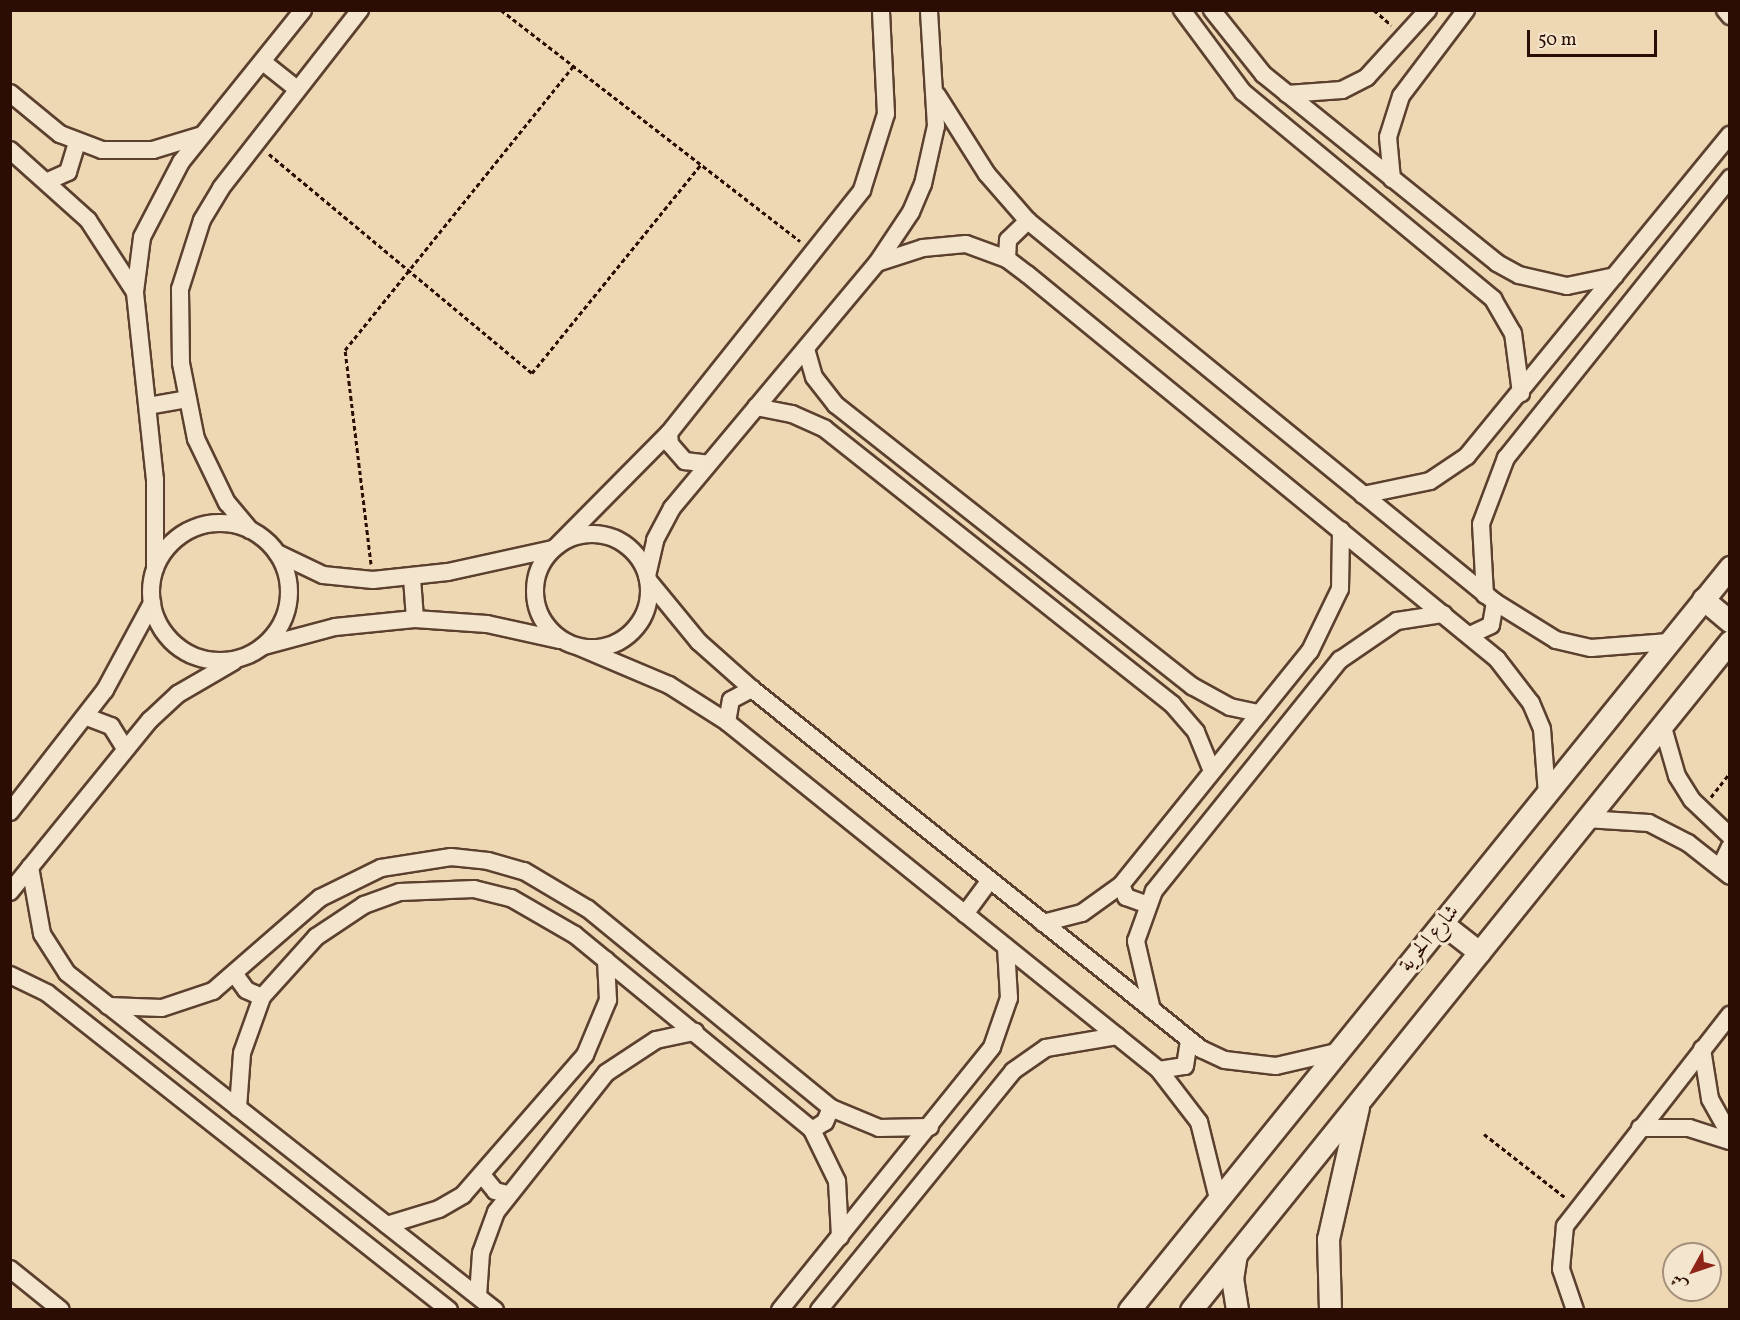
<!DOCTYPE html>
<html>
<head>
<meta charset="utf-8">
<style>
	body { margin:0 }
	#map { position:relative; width:1740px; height:1320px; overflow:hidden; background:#eed8b4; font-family:Vollkorn,Amiri,serif }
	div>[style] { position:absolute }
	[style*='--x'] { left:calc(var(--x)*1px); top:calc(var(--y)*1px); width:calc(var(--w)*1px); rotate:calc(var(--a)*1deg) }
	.path>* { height:3px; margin-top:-1.5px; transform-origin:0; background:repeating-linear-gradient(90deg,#2c0d03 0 4.5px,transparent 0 7.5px) }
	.roads { filter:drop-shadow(2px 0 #5c402f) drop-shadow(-2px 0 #5c402f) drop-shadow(0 2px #5c402f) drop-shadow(0 -2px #5c402f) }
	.minor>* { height:16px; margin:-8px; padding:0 8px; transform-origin:8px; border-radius:8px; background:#f4e6ce }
	.minor>.ring { margin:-8px; padding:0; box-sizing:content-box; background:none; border:16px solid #f4e6ce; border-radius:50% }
	.tertiary>* { height:21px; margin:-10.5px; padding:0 10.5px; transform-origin:10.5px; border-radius:10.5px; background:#f4e6ce }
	span { translate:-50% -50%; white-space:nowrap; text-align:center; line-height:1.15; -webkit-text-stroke:6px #f4e6ce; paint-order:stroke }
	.street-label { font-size:21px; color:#2c0d03 }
	.frame { position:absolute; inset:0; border:12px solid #2c0d03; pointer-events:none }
	.north { position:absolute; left:1662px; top:1242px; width:60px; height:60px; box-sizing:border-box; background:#f4e6ce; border:2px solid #a48f7d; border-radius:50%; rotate:230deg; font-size:16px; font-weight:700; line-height:24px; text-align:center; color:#2c0d03 }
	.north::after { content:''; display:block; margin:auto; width:21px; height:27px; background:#8f2418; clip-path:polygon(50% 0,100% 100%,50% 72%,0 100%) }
	.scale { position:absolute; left:1527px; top:30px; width:130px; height:27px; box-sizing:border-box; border:3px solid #2c0d03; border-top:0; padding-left:8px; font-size:18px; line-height:21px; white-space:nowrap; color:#2c0d03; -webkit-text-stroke:4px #f4e6ce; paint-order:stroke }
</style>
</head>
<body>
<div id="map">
	<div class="path">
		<i style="--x:501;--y:10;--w:378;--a:37.7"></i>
		<i style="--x:1374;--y:10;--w:23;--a:41"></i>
		<i style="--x:269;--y:154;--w:342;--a:39.8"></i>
		<i style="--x:532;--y:373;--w:269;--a:-51"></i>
		<i style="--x:371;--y:564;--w:216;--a:-96.9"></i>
		<i style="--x:345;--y:350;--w:364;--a:-51.2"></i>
		<i style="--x:1711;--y:797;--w:31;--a:-52"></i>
		<i style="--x:1484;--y:1134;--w:104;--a:38"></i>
	</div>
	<div class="roads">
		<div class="minor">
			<i style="--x:1182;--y:10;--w:102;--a:53.4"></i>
			<i style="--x:1243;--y:92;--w:325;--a:39.6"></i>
			<i style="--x:1493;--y:299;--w:39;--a:60"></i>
			<i style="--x:1513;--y:333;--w:61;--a:82.4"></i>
			<i style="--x:1212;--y:10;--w:82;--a:51.4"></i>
			<i style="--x:1263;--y:74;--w:301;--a:38.9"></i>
			<i style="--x:1497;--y:263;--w:25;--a:29"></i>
			<i style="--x:1519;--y:275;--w:49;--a:12.9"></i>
			<i style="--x:1567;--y:286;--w:49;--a:-11.8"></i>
			<i style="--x:1725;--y:10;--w:8;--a:50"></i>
			<i style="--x:263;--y:62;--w:43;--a:38.5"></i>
			<i style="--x:10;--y:93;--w:65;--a:39.4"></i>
			<i style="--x:60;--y:134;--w:45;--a:20.9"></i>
			<i style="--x:102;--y:150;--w:51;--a:0"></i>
			<i style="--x:153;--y:150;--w:51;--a:-17"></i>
			<i style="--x:1287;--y:94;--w:55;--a:-4.2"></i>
			<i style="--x:1342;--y:90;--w:28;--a:-27"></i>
			<i style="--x:1367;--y:77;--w:91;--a:-47.7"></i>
			<i style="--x:937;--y:95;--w:93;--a:57.7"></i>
			<i style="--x:987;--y:174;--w:62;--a:48.9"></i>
			<i style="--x:1028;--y:221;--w:603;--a:39.21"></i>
			<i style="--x:1495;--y:602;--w:72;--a:31.9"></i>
			<i style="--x:1556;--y:640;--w:36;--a:13"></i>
			<i style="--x:1591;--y:648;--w:78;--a:-4.4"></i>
			<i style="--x:10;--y:150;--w:105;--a:41.9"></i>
			<i style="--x:88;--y:220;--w:86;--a:56.9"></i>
			<i style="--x:1392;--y:179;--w:42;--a:-95.4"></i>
			<i style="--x:1388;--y:137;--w:43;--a:-72.4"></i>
			<i style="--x:1401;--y:96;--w:108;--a:-52.9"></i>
			<i style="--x:48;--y:181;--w:22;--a:-24"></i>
			<i style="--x:68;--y:172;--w:31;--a:-73"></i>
			<i style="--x:1007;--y:259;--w:19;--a:-87"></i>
			<i style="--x:1008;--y:240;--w:28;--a:-44"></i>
			<i style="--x:877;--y:263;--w:48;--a:-18.1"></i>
			<i style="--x:923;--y:248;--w:43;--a:-5.3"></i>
			<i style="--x:966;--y:244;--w:44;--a:20.1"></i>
			<i style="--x:1007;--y:259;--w:25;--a:37"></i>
			<i style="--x:1027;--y:274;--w:608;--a:39.32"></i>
			<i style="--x:1497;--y:659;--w:56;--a:52.3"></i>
			<i style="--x:1531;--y:703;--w:28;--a:67"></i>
			<i style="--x:1542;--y:729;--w:65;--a:85.6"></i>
			<i style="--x:806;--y:349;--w:29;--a:74"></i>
			<i style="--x:814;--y:377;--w:36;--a:52"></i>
			<i style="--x:836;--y:405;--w:454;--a:38.3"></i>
			<i style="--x:1192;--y:686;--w:43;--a:28.9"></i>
			<i style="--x:1230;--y:707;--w:30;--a:12"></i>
			<i style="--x:148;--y:406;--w:40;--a:-10"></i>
			<i style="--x:756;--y:407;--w:37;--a:11"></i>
			<i style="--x:792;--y:414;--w:36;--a:24"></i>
			<i style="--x:825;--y:429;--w:443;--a:38.4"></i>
			<i style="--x:1172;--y:704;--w:37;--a:49"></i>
			<i style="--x:1196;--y:732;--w:42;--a:67.7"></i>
			<i style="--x:669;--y:433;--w:11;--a:85"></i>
			<i style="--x:670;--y:444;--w:23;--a:49"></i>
			<i style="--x:685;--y:461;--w:23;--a:7"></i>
			<i style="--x:1363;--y:495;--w:68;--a:-11.8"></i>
			<i style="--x:1430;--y:481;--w:45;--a:-34"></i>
			<i style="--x:1467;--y:456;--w:415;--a:-50.7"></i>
			<i class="ring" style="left:151px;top:523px;width:122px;height:122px"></i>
			<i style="--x:250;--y:530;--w:35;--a:-130"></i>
			<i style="--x:227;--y:503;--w:71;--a:-115.8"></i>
			<i style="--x:196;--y:439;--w:77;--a:-101.2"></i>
			<i style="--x:181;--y:363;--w:74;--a:-90.8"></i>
			<i style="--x:180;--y:289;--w:72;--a:-72.3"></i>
			<i style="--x:202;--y:220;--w:37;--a:-59"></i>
			<i style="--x:221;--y:188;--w:226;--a:-52"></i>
			<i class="ring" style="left:535px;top:534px;width:98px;height:98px"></i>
			<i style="--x:559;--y:544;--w:156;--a:-45.3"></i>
			<i style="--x:669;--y:433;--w:310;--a:-51.5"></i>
			<i style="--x:862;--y:190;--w:80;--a:-72.5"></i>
			<i style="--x:886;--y:114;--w:104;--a:-92.8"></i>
			<i style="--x:277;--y:553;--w:51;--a:25.6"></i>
			<i style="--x:323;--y:575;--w:50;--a:5.7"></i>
			<i style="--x:373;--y:580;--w:75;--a:-6.1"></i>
			<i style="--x:448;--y:572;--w:107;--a:-12.4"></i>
			<i style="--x:155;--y:568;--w:88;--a:-90"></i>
			<i style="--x:155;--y:480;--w:189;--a:-96.1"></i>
			<i style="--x:135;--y:292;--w:55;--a:-82.7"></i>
			<i style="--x:142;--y:237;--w:85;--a:-62.5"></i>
			<i style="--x:181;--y:162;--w:195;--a:-51.2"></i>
			<i style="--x:647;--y:576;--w:37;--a:-77"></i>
			<i style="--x:655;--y:540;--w:36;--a:-62"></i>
			<i style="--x:672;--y:508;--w:319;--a:-50.1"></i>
			<i style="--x:877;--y:263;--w:61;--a:-56.3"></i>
			<i style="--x:911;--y:212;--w:30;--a:-67"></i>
			<i style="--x:923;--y:184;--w:59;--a:-77.4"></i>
			<i style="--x:936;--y:126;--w:116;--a:-93.5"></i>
			<i style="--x:412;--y:578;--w:41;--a:85.8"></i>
			<i style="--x:648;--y:580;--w:80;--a:50.6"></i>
			<i style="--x:699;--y:642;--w:71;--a:41.6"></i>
			<i style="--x:752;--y:689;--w:576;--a:38.72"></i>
			<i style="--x:1201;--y:1049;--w:26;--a:25"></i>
			<i style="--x:1225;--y:1060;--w:51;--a:6.7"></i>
			<i style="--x:1276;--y:1066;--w:62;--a:-13.1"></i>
			<i style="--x:1485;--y:595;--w:71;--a:-93.2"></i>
			<i style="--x:1481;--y:524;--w:71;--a:-69.3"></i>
			<i style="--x:1506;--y:458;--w:359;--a:-51.3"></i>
			<i style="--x:1470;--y:635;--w:23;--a:-25"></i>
			<i style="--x:1491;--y:625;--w:23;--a:-80"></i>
			<i style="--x:264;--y:646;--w:73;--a:-15"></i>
			<i style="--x:335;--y:627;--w:80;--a:-5.7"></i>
			<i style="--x:415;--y:619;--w:72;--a:4"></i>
			<i style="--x:487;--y:624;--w:75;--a:12.4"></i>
			<i style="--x:579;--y:647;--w:98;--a:22.9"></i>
			<i style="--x:669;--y:685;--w:69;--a:32.5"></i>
			<i style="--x:727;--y:722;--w:555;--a:38.85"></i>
			<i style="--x:1159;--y:1070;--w:66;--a:52.4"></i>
			<i style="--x:1199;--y:1122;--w:79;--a:76.1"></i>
			<i style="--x:87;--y:717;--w:26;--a:21"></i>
			<i style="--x:111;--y:726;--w:26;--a:58"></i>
			<i style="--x:727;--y:722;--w:22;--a:-80"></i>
			<i style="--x:731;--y:700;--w:24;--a:-28"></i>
			<i style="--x:1662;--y:724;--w:54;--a:73.9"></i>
			<i style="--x:1677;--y:776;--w:28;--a:58"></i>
			<i style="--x:1692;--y:800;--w:52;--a:43.5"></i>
			<i style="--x:10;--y:812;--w:155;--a:-52.1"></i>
			<i style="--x:105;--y:690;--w:99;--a:-61.6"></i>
			<i style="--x:1586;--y:819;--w:63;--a:3.6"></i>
			<i style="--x:1649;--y:823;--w:44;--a:27.1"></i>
			<i style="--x:1688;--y:843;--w:53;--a:38.2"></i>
			<i style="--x:30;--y:867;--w:68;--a:79.8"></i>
			<i style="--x:42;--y:934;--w:46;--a:57.3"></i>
			<i style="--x:67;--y:973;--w:545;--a:38.22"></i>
			<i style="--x:1720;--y:868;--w:23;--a:-65"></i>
			<i style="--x:1121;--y:885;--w:13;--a:67"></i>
			<i style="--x:1126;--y:897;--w:20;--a:20"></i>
			<i style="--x:10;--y:892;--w:222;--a:-50.9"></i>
			<i style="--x:150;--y:720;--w:38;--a:-43"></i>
			<i style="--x:178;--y:694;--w:64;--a:-30.2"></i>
			<i style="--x:965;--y:914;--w:42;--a:-53.7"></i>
			<i style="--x:1043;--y:923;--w:40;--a:-14.4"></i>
			<i style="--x:1082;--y:913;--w:48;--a:-35.7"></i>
			<i style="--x:1121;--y:885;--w:301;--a:-51.1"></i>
			<i style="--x:1310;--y:651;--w:69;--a:-64.2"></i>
			<i style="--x:1340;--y:589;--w:59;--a:-89"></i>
			<i style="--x:10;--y:975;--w:41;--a:25.9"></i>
			<i style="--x:47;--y:993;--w:512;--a:38.26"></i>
			<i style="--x:236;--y:976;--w:17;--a:54"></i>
			<i style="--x:246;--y:990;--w:17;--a:24"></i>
			<i style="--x:108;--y:1006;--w:54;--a:2.1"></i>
			<i style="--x:162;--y:1008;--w:54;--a:-18.4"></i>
			<i style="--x:213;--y:991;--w:142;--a:-41"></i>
			<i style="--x:320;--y:898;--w:68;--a:-26.2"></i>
			<i style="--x:381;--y:868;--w:71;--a:-8.9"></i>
			<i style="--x:451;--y:857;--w:37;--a:6"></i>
			<i style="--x:488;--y:861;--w:37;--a:16"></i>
			<i style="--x:524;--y:871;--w:74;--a:30.7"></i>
			<i style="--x:588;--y:909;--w:314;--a:39.3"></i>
			<i style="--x:831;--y:1108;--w:52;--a:22.6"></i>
			<i style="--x:879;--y:1128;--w:51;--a:-1.1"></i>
			<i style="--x:1152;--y:1010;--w:71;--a:-103.1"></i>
			<i style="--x:1136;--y:941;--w:53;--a:-70.2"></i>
			<i style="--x:1154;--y:891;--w:297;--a:-51.2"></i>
			<i style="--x:1340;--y:660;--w:69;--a:-34.4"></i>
			<i style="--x:1397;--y:621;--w:47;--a:-8.7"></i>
			<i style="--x:1702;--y:1049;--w:51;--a:80.9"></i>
			<i style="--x:1710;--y:1099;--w:41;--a:60.9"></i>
			<i style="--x:1159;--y:1070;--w:26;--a:-9"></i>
			<i style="--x:1185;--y:1066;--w:26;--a:-81"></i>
			<i style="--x:238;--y:1108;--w:55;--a:-85.8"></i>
			<i style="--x:242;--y:1053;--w:59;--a:-70.3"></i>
			<i style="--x:262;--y:997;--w:81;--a:-48"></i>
			<i style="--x:316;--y:937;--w:58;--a:-33.7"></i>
			<i style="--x:364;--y:905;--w:38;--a:-20"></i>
			<i style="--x:400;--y:892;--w:74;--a:-2.3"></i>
			<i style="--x:474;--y:889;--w:38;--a:14"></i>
			<i style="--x:511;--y:898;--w:74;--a:30"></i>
			<i style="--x:575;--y:935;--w:307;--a:39.4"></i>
			<i style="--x:812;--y:1130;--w:57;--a:63.9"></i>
			<i style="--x:837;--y:1181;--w:56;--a:86.9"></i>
			<i style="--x:1640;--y:1128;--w:49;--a:0"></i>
			<i style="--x:1689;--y:1128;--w:43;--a:17.6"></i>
			<i style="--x:812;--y:1130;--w:15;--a:-32"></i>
			<i style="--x:825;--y:1122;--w:15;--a:-67"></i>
			<i style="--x:483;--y:1176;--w:19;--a:51"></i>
			<i style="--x:495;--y:1191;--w:13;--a:13"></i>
			<i style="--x:387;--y:1225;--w:54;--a:-17.1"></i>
			<i style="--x:439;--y:1209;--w:28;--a:-30"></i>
			<i style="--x:463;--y:1195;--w:186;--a:-48.9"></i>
			<i style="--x:585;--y:1055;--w:60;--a:-67.3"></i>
			<i style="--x:608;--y:1000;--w:40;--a:-92.9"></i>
			<i style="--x:10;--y:1269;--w:65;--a:38.8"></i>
			<i style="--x:478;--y:1296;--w:43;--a:-86"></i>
			<i style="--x:481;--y:1253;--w:44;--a:-69.9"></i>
			<i style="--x:496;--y:1212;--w:177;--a:-51.6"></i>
			<i style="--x:606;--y:1073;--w:60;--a:-33.4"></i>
			<i style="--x:656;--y:1040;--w:40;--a:-12"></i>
			<i style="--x:780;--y:1310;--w:338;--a:-51.1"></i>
			<i style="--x:992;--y:1047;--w:52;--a:-70.9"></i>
			<i style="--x:1009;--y:998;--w:51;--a:-93.4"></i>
			<i style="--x:819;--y:1310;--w:308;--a:-50.9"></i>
			<i style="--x:1013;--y:1071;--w:40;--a:-34.9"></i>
			<i style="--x:1046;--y:1048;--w:72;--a:-9.6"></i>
			<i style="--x:1575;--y:1310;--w:43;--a:-108.9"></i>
			<i style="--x:1561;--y:1269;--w:43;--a:-84.7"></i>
			<i style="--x:1565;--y:1226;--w:268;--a:-52"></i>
		</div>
		<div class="tertiary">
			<i style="--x:1703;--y:599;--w:35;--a:40"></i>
			<i style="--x:1443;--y:924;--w:46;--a:37.9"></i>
			<i style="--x:1236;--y:1254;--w:24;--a:99"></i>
			<i style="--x:1232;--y:1278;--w:32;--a:81"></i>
			<i style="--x:1129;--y:1310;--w:956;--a:-51.03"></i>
			<i style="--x:1191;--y:1310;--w:859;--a:-51.14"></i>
			<i style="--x:1330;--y:1310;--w:71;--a:-91.6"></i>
			<i style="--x:1328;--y:1239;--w:135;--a:-77.2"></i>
		</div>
	</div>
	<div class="street-label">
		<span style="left:1430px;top:939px;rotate:-50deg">شارع الحرية</span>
	</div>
	<div class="frame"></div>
	<div class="north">ش</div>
	<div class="scale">50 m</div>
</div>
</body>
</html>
